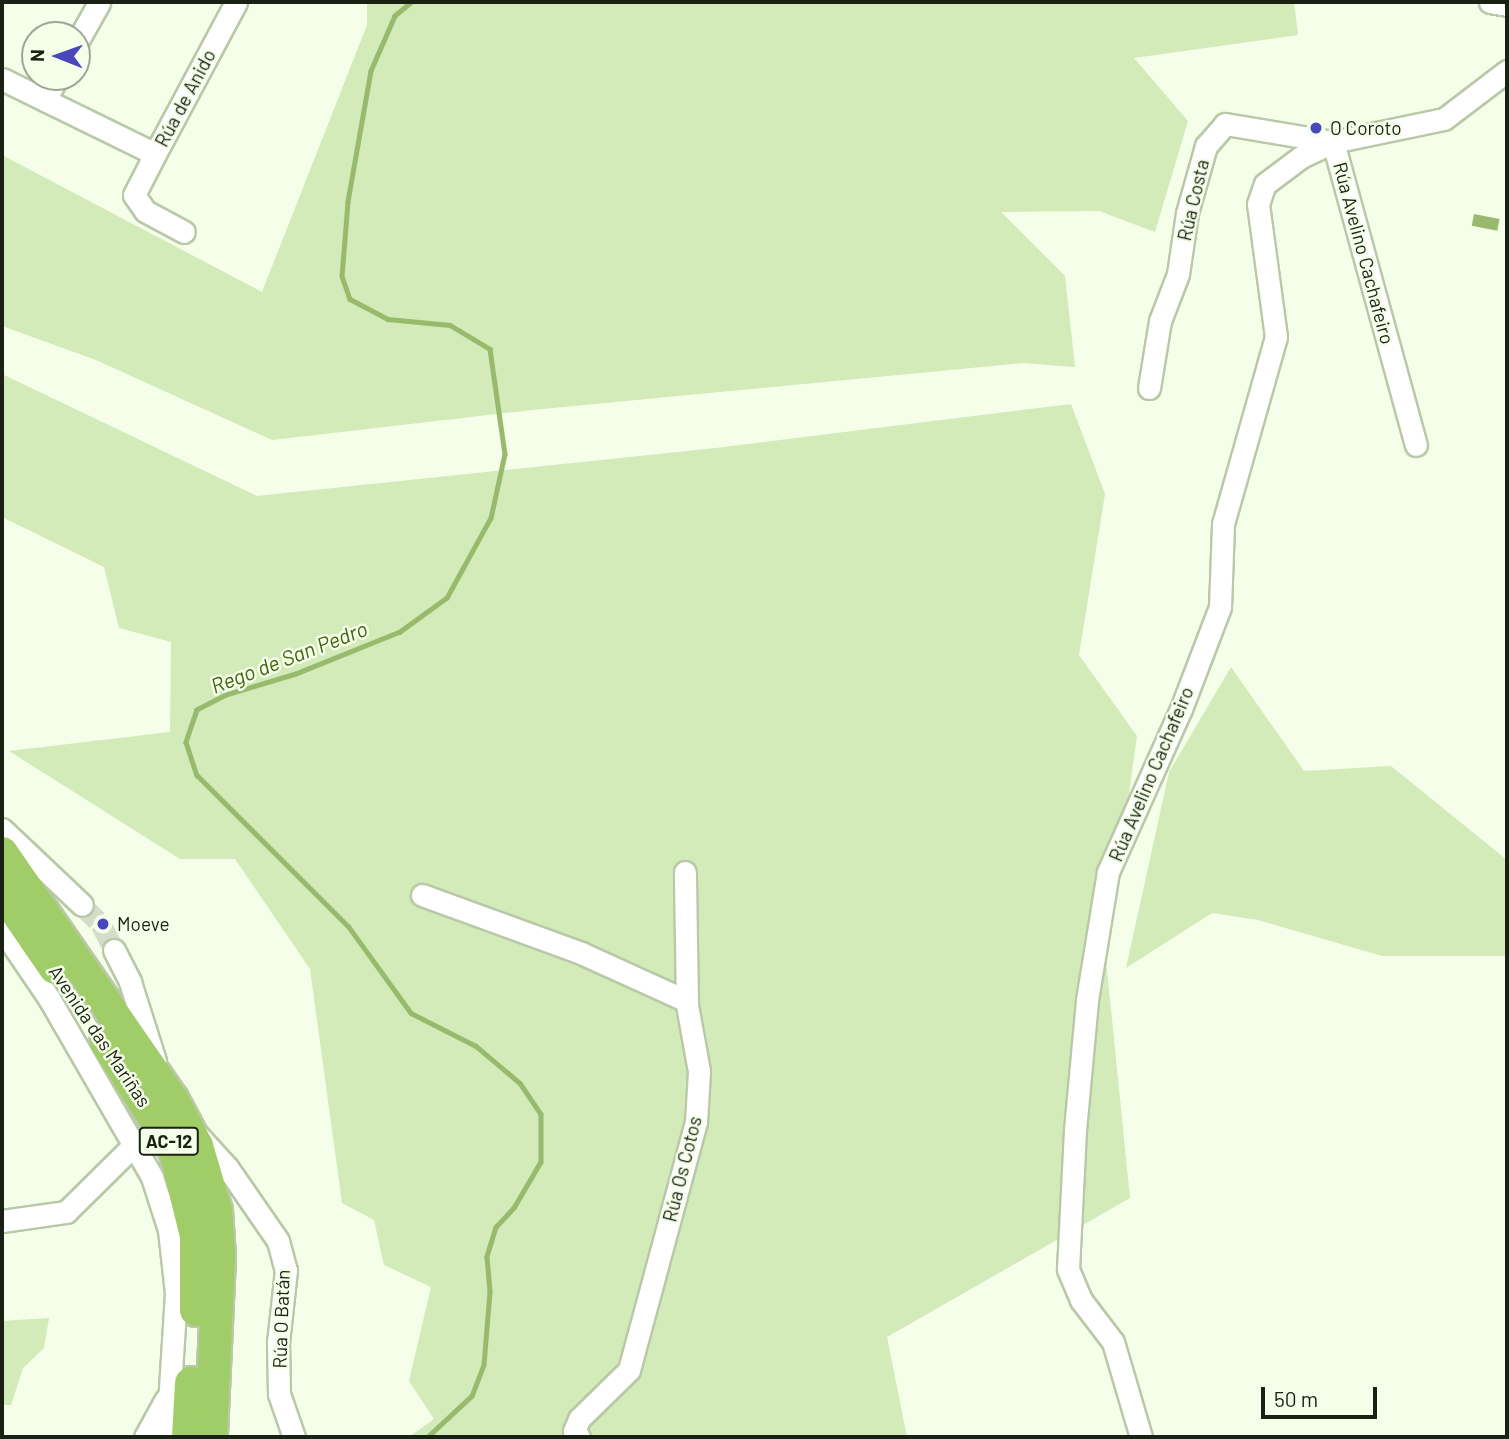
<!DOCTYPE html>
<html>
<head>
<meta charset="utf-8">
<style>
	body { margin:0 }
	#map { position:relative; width:1509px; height:1439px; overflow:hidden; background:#f4fee9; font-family:Barlow,sans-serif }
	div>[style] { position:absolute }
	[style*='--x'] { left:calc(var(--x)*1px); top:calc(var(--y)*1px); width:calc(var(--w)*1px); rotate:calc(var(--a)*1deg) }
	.green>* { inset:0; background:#d3eab9 }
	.water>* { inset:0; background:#98ba6d; transform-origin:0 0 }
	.stream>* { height:4.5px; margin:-2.25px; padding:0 2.25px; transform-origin:2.25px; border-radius:2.25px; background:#98ba6d }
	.minor-tunnel>* { height:21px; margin-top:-10.5px; transform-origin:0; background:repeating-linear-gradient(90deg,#d3ddc9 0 21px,transparent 0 31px) }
	.roads { filter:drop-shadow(2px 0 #b9c9a7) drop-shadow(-2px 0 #b9c9a7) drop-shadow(0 2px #b9c9a7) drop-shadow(0 -2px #b9c9a7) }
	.minor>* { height:21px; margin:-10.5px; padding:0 10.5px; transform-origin:10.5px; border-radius:10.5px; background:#fff }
	.highway>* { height:32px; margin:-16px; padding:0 16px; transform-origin:16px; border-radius:16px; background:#a1cd68 }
	.dots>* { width:19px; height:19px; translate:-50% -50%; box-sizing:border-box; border:4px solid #f4fee9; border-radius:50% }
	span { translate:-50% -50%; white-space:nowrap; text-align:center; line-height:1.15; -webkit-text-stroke:5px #f4fee9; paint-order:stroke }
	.shield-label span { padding:2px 5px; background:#f4fee9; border:2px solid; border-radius:5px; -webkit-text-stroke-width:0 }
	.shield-label { font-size:18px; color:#1b2014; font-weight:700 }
	.street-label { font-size:19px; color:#1b2014 }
	.poi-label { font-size:19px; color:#1b2014 }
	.left { translate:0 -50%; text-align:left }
	.water-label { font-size:21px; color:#446210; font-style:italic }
	.frame { position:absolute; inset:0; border:4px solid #1b2014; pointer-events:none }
	.north { position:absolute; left:21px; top:21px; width:70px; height:70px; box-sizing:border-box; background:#f4fee9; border:2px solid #9da594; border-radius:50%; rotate:271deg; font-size:19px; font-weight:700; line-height:28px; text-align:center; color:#1b2014 }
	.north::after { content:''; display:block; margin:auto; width:24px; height:32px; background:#4a46bd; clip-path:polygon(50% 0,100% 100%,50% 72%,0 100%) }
	.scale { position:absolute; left:1261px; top:1387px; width:116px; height:32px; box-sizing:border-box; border:4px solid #1b2014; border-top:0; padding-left:9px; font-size:21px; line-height:24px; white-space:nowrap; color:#1b2014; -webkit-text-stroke:5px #f4fee9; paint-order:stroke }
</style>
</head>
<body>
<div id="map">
	<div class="green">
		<i style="clip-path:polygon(367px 2px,1294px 2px,1298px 35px,1134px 58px,1188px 121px,1155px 232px,1099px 211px,1001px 212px,1065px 276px,1075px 367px,1023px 363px,532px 410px,272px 440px,96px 360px,2px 326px,2px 155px,262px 292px,367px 25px)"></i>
		<i style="clip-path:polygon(2px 374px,257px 496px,716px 448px,1071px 404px,1105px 494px,1079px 655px,1137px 736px,1106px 960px,1130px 1198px,887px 1337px,907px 1437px,409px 1437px,434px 1419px,409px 1381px,431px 1287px,384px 1265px,374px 1220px,342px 1203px,310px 969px,235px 859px,180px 859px,9px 751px,170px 732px,171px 642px,119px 628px,104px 567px,2px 517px)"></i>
		<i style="clip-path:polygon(1231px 667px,1304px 771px,1391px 766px,1507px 860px,1507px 956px,1382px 956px,1258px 920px,1212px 913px,1126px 968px,1169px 772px)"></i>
		<i style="clip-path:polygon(49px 1318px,44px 1348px,23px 1368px,11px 1405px,2px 1405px,2px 1321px)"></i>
	</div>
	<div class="water">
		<i style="left:1474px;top:214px;width:26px;height:12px;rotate:11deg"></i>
	</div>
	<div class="stream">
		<i style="--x:412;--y:2;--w:22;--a:141"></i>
		<i style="--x:395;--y:16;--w:60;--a:113.6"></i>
		<i style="--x:371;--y:71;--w:133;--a:100"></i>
		<i style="--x:348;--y:202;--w:74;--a:94.6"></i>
		<i style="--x:342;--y:276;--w:24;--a:71"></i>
		<i style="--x:350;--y:299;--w:43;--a:27.8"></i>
		<i style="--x:388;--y:319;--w:62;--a:5.5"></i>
		<i style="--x:450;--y:325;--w:47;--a:31"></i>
		<i style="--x:490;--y:349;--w:106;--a:81.9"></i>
		<i style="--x:505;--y:454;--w:66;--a:102.3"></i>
		<i style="--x:491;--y:518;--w:91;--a:118.8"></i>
		<i style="--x:447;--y:598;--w:58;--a:144.1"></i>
		<i style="--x:400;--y:632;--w:112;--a:158"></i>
		<i style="--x:296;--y:674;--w:73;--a:163.3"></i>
		<i style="--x:226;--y:695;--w:33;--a:153"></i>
		<i style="--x:197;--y:710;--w:34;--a:109"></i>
		<i style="--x:186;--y:742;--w:35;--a:72"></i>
		<i style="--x:197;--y:775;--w:215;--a:45"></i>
		<i style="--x:349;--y:927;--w:106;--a:54.2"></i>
		<i style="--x:411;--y:1013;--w:73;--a:26.9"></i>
		<i style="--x:476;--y:1046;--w:57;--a:40.1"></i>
		<i style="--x:520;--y:1083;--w:37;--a:56"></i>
		<i style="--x:541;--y:1114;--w:48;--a:90"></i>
		<i style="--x:541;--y:1162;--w:53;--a:120.4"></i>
		<i style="--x:514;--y:1208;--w:26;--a:133"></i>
		<i style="--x:496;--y:1227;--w:31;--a:107"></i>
		<i style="--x:487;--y:1257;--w:35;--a:85"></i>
		<i style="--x:490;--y:1292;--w:73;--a:94.7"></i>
		<i style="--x:484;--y:1365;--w:33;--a:111"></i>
		<i style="--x:472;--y:1396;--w:60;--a:137"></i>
	</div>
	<div class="minor-tunnel">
		<i style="--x:82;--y:905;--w:27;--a:45"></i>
		<i style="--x:101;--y:924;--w:29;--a:63"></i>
	</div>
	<div class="roads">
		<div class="minor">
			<i style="--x:1490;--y:2;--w:17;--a:10"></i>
			<i style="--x:77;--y:42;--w:45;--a:-60.6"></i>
			<i style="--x:2;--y:79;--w:170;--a:26.1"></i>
			<i style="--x:155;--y:154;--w:172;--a:-61.9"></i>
			<i style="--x:45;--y:100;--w:26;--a:-61"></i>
			<i style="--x:155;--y:154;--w:46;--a:117.1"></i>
			<i style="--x:134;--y:195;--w:19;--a:55"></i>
			<i style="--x:145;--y:211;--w:44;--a:28.3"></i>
			<i style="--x:1149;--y:388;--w:68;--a:-80.7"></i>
			<i style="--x:1160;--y:321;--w:50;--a:-69"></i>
			<i style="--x:1178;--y:274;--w:62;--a:-81.6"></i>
			<i style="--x:1187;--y:213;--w:70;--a:-74.2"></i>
			<i style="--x:1206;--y:146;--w:29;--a:-49"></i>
			<i style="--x:1225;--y:124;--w:109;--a:9.5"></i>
			<i style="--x:1333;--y:142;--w:314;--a:74.7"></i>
			<i style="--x:2;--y:829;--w:110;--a:43.5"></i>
			<i style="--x:422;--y:895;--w:169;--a:20"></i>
			<i style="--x:581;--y:953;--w:116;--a:24.4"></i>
			<i style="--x:2;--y:929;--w:86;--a:55.9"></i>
			<i style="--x:50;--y:1000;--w:204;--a:60"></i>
			<i style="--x:152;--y:1177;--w:56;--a:72.2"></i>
			<i style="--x:169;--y:1230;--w:63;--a:83.7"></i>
			<i style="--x:176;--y:1293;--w:144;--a:93.6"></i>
			<i style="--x:114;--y:950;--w:36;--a:63"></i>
			<i style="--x:130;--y:982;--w:83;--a:72.4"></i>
			<i style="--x:195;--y:1132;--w:47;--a:47.6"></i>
			<i style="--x:227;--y:1167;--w:90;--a:55.4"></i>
			<i style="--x:278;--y:1241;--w:30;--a:75"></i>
			<i style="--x:286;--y:1270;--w:72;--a:96.3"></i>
			<i style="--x:278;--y:1342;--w:52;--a:88.9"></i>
			<i style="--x:279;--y:1394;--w:46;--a:70.8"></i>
			<i style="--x:2;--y:1221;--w:65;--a:-8"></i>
			<i style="--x:66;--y:1212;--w:95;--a:-44.6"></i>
			<i style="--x:145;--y:1437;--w:43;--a:-61.1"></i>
			<i style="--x:579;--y:1437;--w:8;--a:-130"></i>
			<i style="--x:574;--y:1431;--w:13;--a:-67"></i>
			<i style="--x:579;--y:1419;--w:70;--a:-44.4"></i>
			<i style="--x:629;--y:1370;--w:257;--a:-74.9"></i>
			<i style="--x:696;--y:1122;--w:51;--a:-86.6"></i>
			<i style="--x:699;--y:1071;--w:67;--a:-100.3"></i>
			<i style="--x:687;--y:1005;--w:133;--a:-90.9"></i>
			<i style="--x:1141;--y:1437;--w:99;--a:-106.4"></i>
			<i style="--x:1113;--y:1342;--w:53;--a:-127.3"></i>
			<i style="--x:1081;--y:1300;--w:34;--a:-113"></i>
			<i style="--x:1068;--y:1269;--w:139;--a:-87.1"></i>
			<i style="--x:1075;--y:1130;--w:131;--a:-84.7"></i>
			<i style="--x:1087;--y:1000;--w:130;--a:-80.7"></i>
			<i style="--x:1108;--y:872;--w:179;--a:-65.9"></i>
			<i style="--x:1181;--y:709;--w:109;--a:-69.1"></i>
			<i style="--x:1220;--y:607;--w:83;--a:-87.9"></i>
			<i style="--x:1223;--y:524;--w:194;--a:-74.2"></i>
			<i style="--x:1276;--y:337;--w:134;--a:-97.7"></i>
			<i style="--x:1258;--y:204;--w:21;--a:-71"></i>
			<i style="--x:1265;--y:184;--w:45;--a:-36.9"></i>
			<i style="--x:1301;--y:157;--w:35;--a:-25"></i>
			<i style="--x:1333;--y:142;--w:113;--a:-11.7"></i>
			<i style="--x:1444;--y:119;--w:79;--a:-37.3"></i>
		</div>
		<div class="highway">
			<i style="--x:2;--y:853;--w:299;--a:55.4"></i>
			<i style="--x:172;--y:1099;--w:53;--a:62"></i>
			<i style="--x:197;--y:1146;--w:68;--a:73.7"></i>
			<i style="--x:216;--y:1211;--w:47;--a:86.3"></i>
			<i style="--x:219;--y:1258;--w:179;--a:92.6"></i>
			<i style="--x:2;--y:891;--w:93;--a:55.5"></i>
			<i style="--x:106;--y:1042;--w:128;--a:57.4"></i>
			<i style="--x:175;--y:1150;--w:89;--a:76.3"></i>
			<i style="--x:196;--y:1236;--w:74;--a:90"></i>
			<i style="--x:188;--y:1437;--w:54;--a:-86.8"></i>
		</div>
	</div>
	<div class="dots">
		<i style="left:1316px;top:128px;background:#4a46bd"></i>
		<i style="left:103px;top:924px;background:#4a46bd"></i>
	</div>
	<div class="shield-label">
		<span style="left:169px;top:1141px">AC-12</span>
	</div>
	<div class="street-label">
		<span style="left:185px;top:98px;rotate:-62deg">Rúa de Anido</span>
		<span style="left:1193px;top:200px;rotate:-77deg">Rúa Costa</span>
		<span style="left:1364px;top:253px;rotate:75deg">Rúa Avelino Cachafeiro</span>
		<span style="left:1151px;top:774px;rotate:-67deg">Rúa Avelino Cachafeiro</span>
		<span style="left:100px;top:1036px;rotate:56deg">Avenida das Mariñas</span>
		<span style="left:682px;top:1169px;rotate:-76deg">Rúa Os Cotos</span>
		<span style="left:281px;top:1319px;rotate:-88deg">Rúa O Batán</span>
	</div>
	<div class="poi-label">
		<span class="left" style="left:1330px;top:128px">O Coroto</span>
		<span class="left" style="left:117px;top:924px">Moeve</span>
	</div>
	<div class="water-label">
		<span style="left:289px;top:657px;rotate:-21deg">Rego de San Pedro</span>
	</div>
	<div class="frame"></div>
	<div class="north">N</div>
	<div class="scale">50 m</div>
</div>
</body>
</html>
